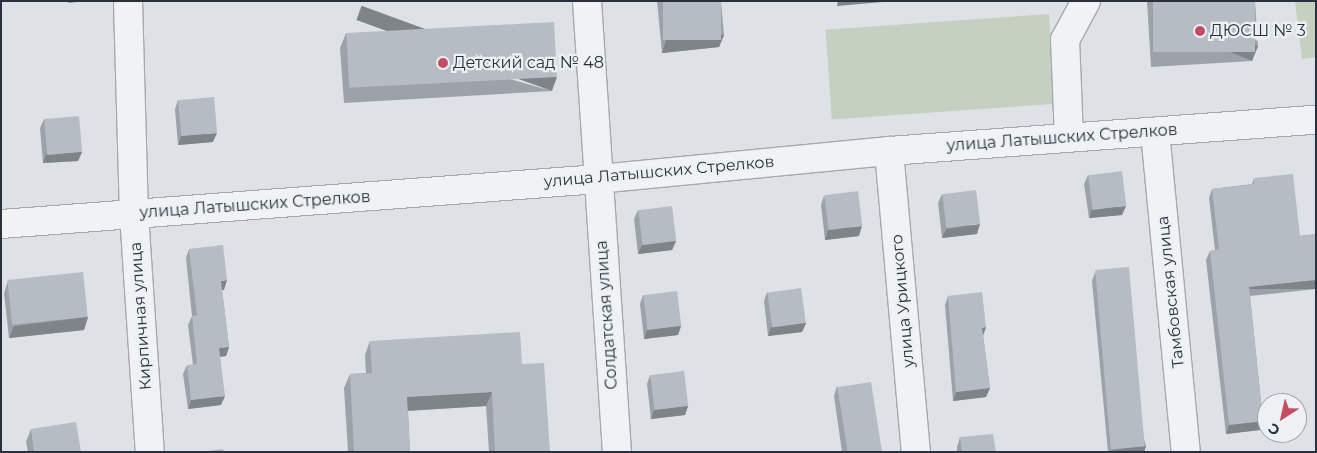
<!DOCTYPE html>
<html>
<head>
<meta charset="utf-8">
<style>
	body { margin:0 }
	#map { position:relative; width:1317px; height:453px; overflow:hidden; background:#dee2e7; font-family:Montserrat,sans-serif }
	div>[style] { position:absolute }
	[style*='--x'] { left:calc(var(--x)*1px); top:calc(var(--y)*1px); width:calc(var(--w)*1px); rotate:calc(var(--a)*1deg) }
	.green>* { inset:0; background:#c5d0c0; transform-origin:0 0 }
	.roads { filter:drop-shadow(1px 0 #a4a9b0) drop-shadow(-1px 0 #a4a9b0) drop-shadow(0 1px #a4a9b0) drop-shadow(0 -1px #a4a9b0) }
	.minor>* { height:28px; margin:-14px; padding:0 14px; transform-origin:14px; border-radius:14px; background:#f1f2f5 }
	.wall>* { inset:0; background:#9da2a8 }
	.shaded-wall>* { inset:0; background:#7f8488; transform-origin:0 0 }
	.building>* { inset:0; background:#b6bcc3; transform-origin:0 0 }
	.dots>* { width:14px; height:14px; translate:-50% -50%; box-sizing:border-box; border:2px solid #edf1f4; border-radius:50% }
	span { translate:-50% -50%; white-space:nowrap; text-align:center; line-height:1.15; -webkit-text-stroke:4.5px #edf1f4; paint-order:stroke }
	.poi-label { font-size:16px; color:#29313c }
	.left { translate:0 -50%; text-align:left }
	.street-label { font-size:16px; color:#29313c }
	.frame { position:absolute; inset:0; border:2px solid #29313c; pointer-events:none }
	.north { position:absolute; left:1257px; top:393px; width:50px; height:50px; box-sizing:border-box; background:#edf1f4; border:1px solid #9fa4aa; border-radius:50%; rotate:215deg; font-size:14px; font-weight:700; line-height:20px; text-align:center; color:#29313c }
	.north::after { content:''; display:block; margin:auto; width:18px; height:22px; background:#c24d65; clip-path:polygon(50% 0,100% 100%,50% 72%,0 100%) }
</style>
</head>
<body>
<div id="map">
	<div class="green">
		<i style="clip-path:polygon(1295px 1px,1316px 1px,1316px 57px,1302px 59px)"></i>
		<i style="left:1049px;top:14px;width:90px;height:224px;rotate:86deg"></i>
	</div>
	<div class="roads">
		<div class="minor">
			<i style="--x:128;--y:1;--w:213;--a:88.4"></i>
			<i style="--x:134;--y:214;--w:239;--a:86.2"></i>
			<i style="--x:587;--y:1;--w:452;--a:86.2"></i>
			<i style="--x:1155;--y:132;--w:321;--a:84.5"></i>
			<i style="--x:1069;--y:138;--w:98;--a:-92.3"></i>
			<i style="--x:1065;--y:40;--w:44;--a:-61.7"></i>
			<i style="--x:889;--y:151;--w:302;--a:84.9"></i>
			<i style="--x:1;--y:224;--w:599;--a:-4.31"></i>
			<i style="--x:598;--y:179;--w:292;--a:-5.5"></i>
			<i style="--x:889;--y:151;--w:428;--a:-4.2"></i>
		</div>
	</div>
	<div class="wall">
		<i style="clip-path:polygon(657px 1px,721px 1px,724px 35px,719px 47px,662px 53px)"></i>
		<i style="clip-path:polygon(1147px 1px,1255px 1px,1258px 46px,1252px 61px,1151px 67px)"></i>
		<i style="clip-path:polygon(346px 33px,552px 91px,344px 103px,340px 48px)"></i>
		<i style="clip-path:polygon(178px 100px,213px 142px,178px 145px,175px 109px)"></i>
		<i style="clip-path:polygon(44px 119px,82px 152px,78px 161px,43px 163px,40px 128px)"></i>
		<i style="clip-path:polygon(1088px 175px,1122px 215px,1089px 218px,1084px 184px)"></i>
		<i style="clip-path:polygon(1254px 178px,1300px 236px,1316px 234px,1316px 289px,1250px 296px,1263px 421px,1260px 430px,1226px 434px,1206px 260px,1210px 251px,1215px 250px,1209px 198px,1212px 189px,1252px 184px)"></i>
		<i style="clip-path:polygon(942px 194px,977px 234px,942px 238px,938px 203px)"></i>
		<i style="clip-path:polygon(824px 196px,859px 236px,825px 240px,821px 205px)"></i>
		<i style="clip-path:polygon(638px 210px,676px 241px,672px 250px,638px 254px,634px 219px)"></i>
		<i style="clip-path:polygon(189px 249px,224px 290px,222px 290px,229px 347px,226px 356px,220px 357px,221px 405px,188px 409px,183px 374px,187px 365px,193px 365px,188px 325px,192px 316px,186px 258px)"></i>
		<i style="clip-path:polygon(1095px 272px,1146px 446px,1144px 452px,1108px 452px,1092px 281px)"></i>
		<i style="clip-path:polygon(8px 281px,88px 317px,84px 330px,9px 338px,4px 293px)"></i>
		<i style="clip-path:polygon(767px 292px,806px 323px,802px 332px,768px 336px,764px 301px)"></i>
		<i style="clip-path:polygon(643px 295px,681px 326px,678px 335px,644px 339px,640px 304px)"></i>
		<i style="clip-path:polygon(948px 296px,986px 327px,983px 335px,990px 388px,986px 397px,953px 401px,945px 305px)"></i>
		<i style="clip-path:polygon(370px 341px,522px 364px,550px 452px,489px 452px,486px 406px,408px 411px,410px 452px,348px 452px,344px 388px,350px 374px,366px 373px,365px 355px)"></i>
		<i style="clip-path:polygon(650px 375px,688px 406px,685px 415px,651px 419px,647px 384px)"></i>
		<i style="clip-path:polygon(837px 386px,882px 452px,842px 452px,834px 396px)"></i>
		<i style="clip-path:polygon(31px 429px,81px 452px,28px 452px,26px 442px)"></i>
		<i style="clip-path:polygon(960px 437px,996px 452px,957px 452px,957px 447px)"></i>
	</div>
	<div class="shaded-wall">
		<i style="clip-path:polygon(69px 1px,86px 1px,68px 3px)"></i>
		<i style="clip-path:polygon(838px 1px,894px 1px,837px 6px)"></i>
		<i style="clip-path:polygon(724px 35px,719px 47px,662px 53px,666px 40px)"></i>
		<i style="left:1258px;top:46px;width:16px;height:102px;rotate:112deg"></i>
		<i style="left:557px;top:77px;width:15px;height:208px;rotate:110deg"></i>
		<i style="clip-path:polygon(217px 133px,213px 142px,178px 145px,181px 136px)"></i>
		<i style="clip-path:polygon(82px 152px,78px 161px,43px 163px,46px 154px)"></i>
		<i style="clip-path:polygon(1126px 206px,1122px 215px,1089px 218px,1092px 209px)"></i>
		<i style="clip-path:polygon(980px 224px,977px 234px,942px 238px,946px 229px)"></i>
		<i style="clip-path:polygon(862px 226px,859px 236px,825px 240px,828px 230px)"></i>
		<i style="clip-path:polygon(676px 241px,672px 250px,638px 254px,642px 245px)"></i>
		<i style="clip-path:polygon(227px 280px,224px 290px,218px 290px,221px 281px)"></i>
		<i style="left:1316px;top:280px;width:9px;height:67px;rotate:90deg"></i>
		<i style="clip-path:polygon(88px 317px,84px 330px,9px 338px,14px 326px)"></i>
		<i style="clip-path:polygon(806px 323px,802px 332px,768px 336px,771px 327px)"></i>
		<i style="clip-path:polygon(681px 326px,678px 335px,644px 339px,647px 329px)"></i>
		<i style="clip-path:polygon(986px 327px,983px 336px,982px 328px)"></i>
		<i style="clip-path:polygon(229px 347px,226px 356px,216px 357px,219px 348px)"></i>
		<i style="clip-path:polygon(990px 388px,986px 397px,953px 401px,956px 392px)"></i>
		<i style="clip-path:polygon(492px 392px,486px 406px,402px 411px,407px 397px)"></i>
		<i style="clip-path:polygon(225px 396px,221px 405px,188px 409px,191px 400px)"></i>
		<i style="clip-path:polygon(688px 406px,685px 415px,651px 419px,654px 410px)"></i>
		<i style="clip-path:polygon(1263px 421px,1260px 430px,1226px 434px,1229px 425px)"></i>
		<i style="clip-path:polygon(1146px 446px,1144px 452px,1111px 452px,1112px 450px)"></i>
	</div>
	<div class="building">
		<i style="left:663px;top:1px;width:58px;height:39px"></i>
		<i style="left:1153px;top:1px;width:102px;height:51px"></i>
		<i style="left:554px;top:22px;width:55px;height:208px;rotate:87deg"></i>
		<i style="left:214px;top:97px;width:36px;height:36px;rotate:85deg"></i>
		<i style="left:79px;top:116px;width:36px;height:35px;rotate:85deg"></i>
		<i style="left:1122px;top:171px;width:35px;height:34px;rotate:83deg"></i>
		<i style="clip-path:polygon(1293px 174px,1300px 236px,1316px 234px,1316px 280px,1249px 287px,1263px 421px,1229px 425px,1210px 251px,1219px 249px,1212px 189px,1254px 184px,1254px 178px)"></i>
		<i style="left:976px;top:190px;width:34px;height:34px;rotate:83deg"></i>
		<i style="left:858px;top:191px;width:35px;height:34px;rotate:83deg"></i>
		<i style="left:672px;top:206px;width:35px;height:34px;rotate:83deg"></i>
		<i style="clip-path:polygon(223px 245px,227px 280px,221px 281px,229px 347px,219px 348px,225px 396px,191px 400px,187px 365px,197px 364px,192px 316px,197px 315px,189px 249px)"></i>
		<i style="left:1129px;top:267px;width:180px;height:34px;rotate:85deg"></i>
		<i style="left:83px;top:272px;width:45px;height:76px;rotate:84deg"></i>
		<i style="left:801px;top:288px;width:35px;height:34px;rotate:82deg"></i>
		<i style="left:677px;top:291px;width:35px;height:34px;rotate:83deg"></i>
		<i style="clip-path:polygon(982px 292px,986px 327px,982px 328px,990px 388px,956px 392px,948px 296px)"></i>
		<i style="clip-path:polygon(520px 332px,522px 364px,544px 363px,550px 452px,495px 452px,492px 392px,407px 397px,410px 452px,354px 452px,350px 374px,372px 373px,370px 341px)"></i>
		<i style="left:684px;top:371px;width:35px;height:34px;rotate:83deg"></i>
		<i style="left:871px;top:382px;width:71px;height:34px;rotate:81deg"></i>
		<i style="clip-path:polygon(76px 422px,81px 452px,34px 452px,31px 429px)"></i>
		<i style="clip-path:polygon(993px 434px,996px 452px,962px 452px,960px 437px)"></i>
		<i style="clip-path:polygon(223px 449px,224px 452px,200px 452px)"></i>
	</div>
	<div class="dots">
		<i style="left:1200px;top:31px;background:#c24d65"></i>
		<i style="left:443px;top:63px;background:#c24d65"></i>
	</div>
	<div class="poi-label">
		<span class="left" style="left:1210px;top:31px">ДЮСШ № 3</span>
		<span class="left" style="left:453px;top:63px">Детский сад № 48</span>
	</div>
	<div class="street-label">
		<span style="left:1062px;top:138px;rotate:-4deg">улица Латышских Стрелков</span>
		<span style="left:659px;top:172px;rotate:-5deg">улица Латышских Стрелков</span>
		<span style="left:255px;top:205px;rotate:-4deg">улица Латышских Стрелков</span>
		<span style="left:1171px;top:292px;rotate:-96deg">Тамбовская улица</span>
		<span style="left:903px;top:301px;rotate:-95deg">улица Урицкого</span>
		<span style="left:607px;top:315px;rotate:-94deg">Солдатская улица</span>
		<span style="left:141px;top:316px;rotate:-94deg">Кирпичная улица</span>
	</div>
	<div class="frame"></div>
	<div class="north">С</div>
</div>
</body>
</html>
